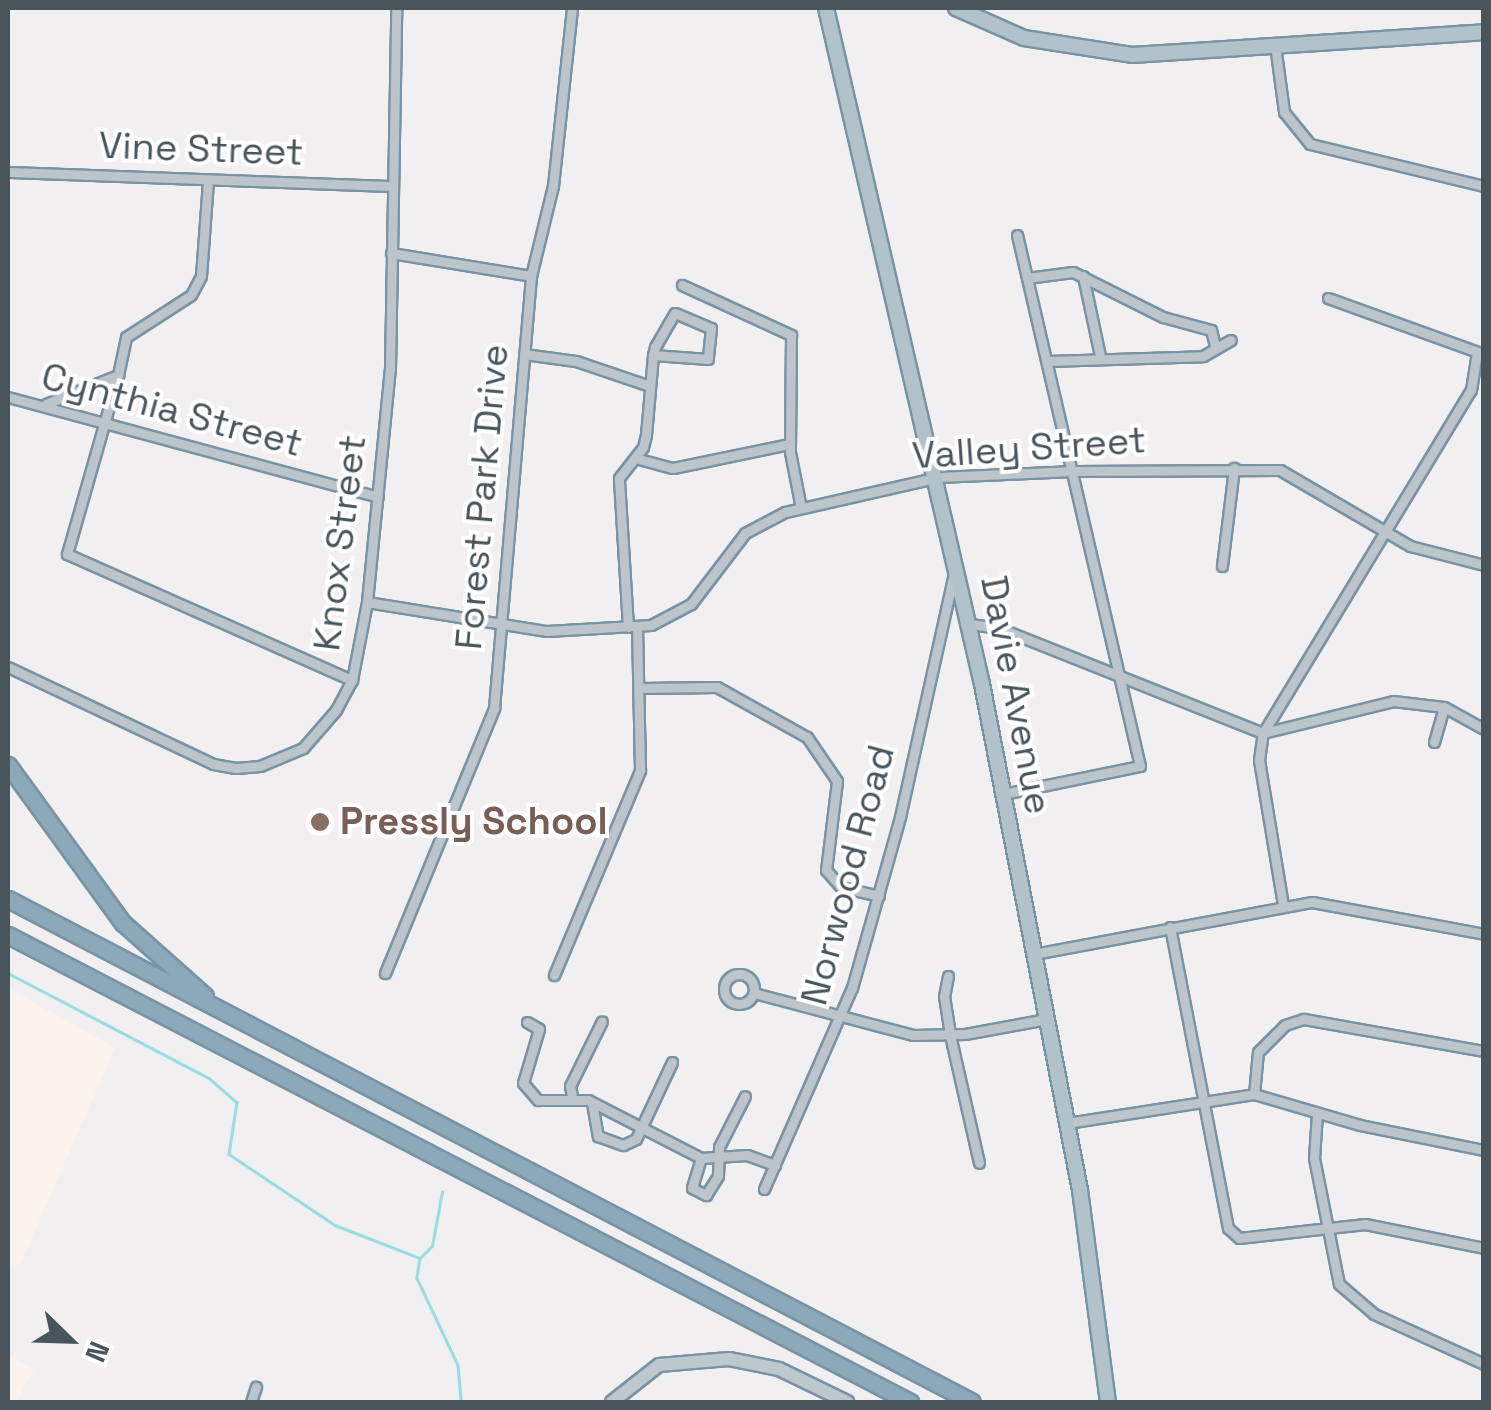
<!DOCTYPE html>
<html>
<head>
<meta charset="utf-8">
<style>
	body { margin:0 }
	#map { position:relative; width:1491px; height:1410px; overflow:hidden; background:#f2eff0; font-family:"Space Grotesk",sans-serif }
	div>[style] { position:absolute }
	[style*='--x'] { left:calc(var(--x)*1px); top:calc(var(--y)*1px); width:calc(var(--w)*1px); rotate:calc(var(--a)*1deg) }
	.commercial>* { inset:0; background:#faf3eb }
	.stream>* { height:2.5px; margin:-1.25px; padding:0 1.25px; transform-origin:1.25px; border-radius:1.25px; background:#95dee2 }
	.roads { filter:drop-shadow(2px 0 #7894a4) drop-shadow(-2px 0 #7894a4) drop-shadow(0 2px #7894a4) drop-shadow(0 -2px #7894a4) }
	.street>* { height:9px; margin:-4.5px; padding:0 4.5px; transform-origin:4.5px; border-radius:4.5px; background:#bcc5cb }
	.street>.ring { margin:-4.5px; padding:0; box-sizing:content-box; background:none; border:9px solid #bcc5cb; border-radius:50% }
	.secondary>* { height:12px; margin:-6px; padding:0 6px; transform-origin:6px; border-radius:6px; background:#bdc8cf }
	.primary>* { height:14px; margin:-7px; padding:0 7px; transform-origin:7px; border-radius:7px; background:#b2c2cb }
	.highway>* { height:15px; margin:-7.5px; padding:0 7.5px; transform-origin:7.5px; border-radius:7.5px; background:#8ca9b9 }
	.dots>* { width:28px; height:28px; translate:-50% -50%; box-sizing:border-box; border:5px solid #fff; border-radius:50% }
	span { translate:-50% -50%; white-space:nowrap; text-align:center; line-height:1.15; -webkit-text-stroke:8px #fff; paint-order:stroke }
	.street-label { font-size:38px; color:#49555b }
	.education-label { font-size:38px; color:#785e54; font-weight:700 }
	.left { translate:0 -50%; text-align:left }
	.frame { position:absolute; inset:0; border:10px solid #49555b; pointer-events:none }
	.north { position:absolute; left:20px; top:1290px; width:100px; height:100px; -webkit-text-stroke:8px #fff; paint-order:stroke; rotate:113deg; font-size:28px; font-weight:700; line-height:40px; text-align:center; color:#49555b }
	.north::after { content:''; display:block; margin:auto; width:35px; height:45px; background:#49555b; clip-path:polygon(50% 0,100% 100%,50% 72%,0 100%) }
</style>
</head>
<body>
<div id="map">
	<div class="commercial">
		<i style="clip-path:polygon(8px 988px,115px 1048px,20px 1265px,8px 1265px)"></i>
		<i style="clip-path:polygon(8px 1355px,34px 1369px,16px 1402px,8px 1402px)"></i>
	</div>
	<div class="stream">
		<i style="--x:8;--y:973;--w:227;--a:27.6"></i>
		<i style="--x:209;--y:1078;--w:37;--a:41"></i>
		<i style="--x:237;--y:1102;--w:53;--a:98.7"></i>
		<i style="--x:229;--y:1154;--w:128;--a:33.8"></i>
		<i style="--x:335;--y:1225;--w:91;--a:21.2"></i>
		<i style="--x:420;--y:1258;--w:20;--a:99"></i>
		<i style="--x:417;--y:1278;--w:96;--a:64.8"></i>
		<i style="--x:458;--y:1365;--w:37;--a:85"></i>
		<i style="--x:420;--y:1258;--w:17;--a:-45"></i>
		<i style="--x:432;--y:1246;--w:55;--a:-79.5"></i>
	</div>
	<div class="roads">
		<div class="street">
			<i style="--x:1275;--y:45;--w:68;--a:82.3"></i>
			<i style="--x:1284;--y:112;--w:41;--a:50.9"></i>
			<i style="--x:1310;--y:144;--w:179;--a:13.6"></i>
			<i style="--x:8;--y:172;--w:384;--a:2.1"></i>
			<i style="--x:391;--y:253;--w:142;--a:9.3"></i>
			<i style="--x:1083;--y:276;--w:82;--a:78"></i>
			<i style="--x:1027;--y:278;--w:46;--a:-7.4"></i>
			<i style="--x:1073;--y:272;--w:101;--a:26.6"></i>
			<i style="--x:1163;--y:317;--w:50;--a:15.2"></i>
			<i style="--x:1211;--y:330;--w:16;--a:76"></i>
			<i style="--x:682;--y:285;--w:120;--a:24.6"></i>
			<i style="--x:791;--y:335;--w:117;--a:90.5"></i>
			<i style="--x:790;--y:452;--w:57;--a:78.9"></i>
			<i style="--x:1328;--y:298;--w:163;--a:19.8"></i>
			<i style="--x:524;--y:354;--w:52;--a:7.7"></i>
			<i style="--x:576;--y:361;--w:78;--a:18.7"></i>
			<i style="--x:1048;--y:361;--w:155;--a:-1.8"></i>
			<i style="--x:1203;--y:356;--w:32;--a:-30"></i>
			<i style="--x:118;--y:375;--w:186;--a:105.9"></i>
			<i style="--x:67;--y:554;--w:312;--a:23.9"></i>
			<i style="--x:8;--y:397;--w:383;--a:15.1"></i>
			<i style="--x:46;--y:404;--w:78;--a:-21.9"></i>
			<i style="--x:118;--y:375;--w:39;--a:-78"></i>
			<i style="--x:126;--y:337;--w:77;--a:-32.9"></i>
			<i style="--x:191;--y:295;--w:21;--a:-62"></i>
			<i style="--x:201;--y:276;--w:96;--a:-85.8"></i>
			<i style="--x:635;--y:458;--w:39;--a:15"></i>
			<i style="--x:673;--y:468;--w:118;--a:-11.7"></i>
			<i style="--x:1222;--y:566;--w:99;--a:-83"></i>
			<i style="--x:367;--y:602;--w:182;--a:9.2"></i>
			<i style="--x:547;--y:631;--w:104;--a:-3.3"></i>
			<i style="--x:651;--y:625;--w:45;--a:-27.7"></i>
			<i style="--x:691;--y:604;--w:89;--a:-52.7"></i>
			<i style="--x:745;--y:533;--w:45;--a:-27.7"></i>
			<i style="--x:785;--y:512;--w:158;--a:-12.8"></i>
			<i style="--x:939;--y:477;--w:135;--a:-2.5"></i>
			<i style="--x:1074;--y:471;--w:206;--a:-0.3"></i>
			<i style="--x:1280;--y:470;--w:151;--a:30.3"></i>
			<i style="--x:1410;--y:546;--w:76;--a:14.4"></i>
			<i style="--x:970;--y:624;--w:29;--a:8"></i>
			<i style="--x:999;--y:628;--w:284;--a:21.7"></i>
			<i style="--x:1263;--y:733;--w:134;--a:-13.8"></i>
			<i style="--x:1393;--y:701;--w:51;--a:6.7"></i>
			<i style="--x:1444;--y:707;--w:46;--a:28.8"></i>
			<i style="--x:628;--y:627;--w:149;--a:-93.5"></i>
			<i style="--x:619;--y:478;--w:39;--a:-52"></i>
			<i style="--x:643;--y:447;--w:12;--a:-76"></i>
			<i style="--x:646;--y:435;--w:80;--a:-85"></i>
			<i style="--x:653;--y:355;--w:8;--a:-76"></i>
			<i style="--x:655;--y:347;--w:39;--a:-60"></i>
			<i style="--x:675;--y:313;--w:39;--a:23"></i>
			<i style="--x:711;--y:328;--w:31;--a:96"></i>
			<i style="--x:708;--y:359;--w:55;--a:-175.8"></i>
			<i style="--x:8;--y:667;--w:227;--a:25.3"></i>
			<i style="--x:213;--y:764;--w:23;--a:10"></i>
			<i style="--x:236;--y:768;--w:24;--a:-5"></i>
			<i style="--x:260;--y:766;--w:47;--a:-22.7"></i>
			<i style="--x:303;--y:748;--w:50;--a:-49"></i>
			<i style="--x:336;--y:710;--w:34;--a:-62"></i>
			<i style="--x:352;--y:680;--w:79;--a:-79.1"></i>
			<i style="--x:367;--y:602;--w:234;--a:-84.4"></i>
			<i style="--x:390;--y:369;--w:361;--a:-89"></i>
			<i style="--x:641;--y:688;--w:76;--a:-0.8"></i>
			<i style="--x:717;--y:687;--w:103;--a:29.1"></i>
			<i style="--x:807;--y:737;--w:53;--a:55.7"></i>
			<i style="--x:837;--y:781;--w:90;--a:97"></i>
			<i style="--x:826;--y:870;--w:23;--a:49"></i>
			<i style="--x:841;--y:887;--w:39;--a:13"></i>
			<i style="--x:1434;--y:742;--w:36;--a:-74"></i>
			<i style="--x:1003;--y:794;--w:140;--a:-11.6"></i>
			<i style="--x:1140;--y:766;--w:545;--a:-103.04"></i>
			<i style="--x:1283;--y:905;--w:147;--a:-99.4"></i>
			<i style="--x:1259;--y:760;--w:27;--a:-82"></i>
			<i style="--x:1263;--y:733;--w:401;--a:-58.8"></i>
			<i style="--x:1471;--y:390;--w:38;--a:-81"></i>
			<i style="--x:1170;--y:927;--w:307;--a:79.1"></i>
			<i style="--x:1228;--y:1228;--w:15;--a:42"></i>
			<i style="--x:1239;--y:1238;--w:127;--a:-6.3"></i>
			<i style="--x:1365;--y:1224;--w:121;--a:11.4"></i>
			<i style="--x:1034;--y:954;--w:283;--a:-10.6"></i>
			<i style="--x:1312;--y:902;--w:175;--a:10.5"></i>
			<i style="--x:385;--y:973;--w:287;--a:-67.6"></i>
			<i style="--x:494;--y:708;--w:434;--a:-85.1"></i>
			<i style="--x:531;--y:276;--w:93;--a:-76.3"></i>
			<i style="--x:553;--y:186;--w:179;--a:-83.9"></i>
			<i class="ring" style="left:724px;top:974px;width:21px;height:21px"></i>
			<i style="--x:554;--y:975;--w:222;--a:-67.2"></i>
			<i style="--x:640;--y:770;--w:144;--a:-91.2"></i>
			<i style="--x:948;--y:976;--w:20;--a:101"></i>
			<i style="--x:944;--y:996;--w:39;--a:81"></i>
			<i style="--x:950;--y:1035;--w:131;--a:77.2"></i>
			<i style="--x:754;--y:993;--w:164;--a:14.8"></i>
			<i style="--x:913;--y:1035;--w:52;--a:-1.1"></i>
			<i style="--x:965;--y:1034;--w:83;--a:-10.4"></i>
			<i style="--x:527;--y:1022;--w:14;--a:30"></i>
			<i style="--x:539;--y:1029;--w:56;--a:106.5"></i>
			<i style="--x:523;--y:1083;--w:23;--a:49"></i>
			<i style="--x:538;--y:1100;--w:50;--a:0"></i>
			<i style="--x:588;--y:1100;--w:127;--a:27.2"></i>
			<i style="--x:701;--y:1158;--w:46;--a:-3.7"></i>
			<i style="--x:747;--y:1155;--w:30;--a:20"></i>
			<i style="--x:1254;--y:1094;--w:42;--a:-84.6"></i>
			<i style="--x:1258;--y:1052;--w:38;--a:-45"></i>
			<i style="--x:1285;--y:1025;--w:20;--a:-18"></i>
			<i style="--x:1304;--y:1019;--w:183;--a:10.1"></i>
			<i style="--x:572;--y:1096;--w:10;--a:-101"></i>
			<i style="--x:570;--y:1086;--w:72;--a:-63.8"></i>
			<i style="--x:592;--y:1103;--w:34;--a:80"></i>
			<i style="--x:598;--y:1136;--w:27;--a:20"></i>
			<i style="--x:623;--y:1145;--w:14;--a:-25"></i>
			<i style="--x:636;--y:1139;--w:85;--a:-64.9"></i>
			<i style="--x:1317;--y:1113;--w:45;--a:93.8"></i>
			<i style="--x:1314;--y:1158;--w:128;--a:78.8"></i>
			<i style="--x:1339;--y:1284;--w:46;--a:40.6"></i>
			<i style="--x:1374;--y:1314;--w:121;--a:24.4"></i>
			<i style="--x:1067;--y:1123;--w:189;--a:-8.8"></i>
			<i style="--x:1254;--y:1094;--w:110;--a:16.3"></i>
			<i style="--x:1360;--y:1125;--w:126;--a:11.4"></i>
			<i style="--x:701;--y:1158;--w:31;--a:107"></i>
			<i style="--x:692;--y:1188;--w:16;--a:27"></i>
			<i style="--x:706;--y:1195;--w:22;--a:-58"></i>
			<i style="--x:718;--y:1176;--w:29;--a:-88"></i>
			<i style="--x:719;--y:1147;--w:57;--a:-63"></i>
			<i style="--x:764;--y:1189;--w:219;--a:-66.4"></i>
			<i style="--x:852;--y:988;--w:178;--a:-74.3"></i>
			<i style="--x:900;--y:817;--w:254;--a:-77.5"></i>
			<i style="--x:251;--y:1402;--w:16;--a:-72"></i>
		</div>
		<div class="secondary">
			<i style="--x:612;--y:1402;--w:60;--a:-38.2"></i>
			<i style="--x:659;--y:1365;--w:70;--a:-4.9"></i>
			<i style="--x:729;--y:1359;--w:51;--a:11.3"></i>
			<i style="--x:779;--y:1369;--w:76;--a:25.9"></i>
		</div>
		<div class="primary">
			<i style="--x:826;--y:8;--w:694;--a:77.01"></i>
			<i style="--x:982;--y:684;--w:515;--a:79.04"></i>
			<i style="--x:1080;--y:1190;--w:214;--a:82.5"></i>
			<i style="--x:956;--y:8;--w:74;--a:23.8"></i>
			<i style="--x:1024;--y:38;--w:109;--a:8.9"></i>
			<i style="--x:1132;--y:55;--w:353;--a:-3.7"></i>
		</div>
		<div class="highway">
			<i style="--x:8;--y:765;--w:195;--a:54"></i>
			<i style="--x:123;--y:923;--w:110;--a:41.7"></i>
			<i style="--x:8;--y:899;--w:1087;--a:27.55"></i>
			<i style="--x:8;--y:935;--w:1016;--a:27.37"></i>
		</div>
	</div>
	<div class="dots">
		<i style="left:320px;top:822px;background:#8d6e63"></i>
	</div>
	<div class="street-label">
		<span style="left:201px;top:149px;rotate:2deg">Vine Street</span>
		<span style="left:172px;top:410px;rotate:15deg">Cynthia Street</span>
		<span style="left:1029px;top:448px;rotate:-4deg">Valley Street</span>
		<span style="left:482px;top:497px;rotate:-85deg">Forest Park Drive</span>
		<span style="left:340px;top:543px;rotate:-83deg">Knox Street</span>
		<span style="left:1016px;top:695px;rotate:79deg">Davie Avenue</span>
		<span style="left:848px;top:875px;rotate:-75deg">Norwood Road</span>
	</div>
	<div class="education-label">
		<span class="left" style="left:340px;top:822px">Pressly School</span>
	</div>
	<div class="frame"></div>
	<div class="north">N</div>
</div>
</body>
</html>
